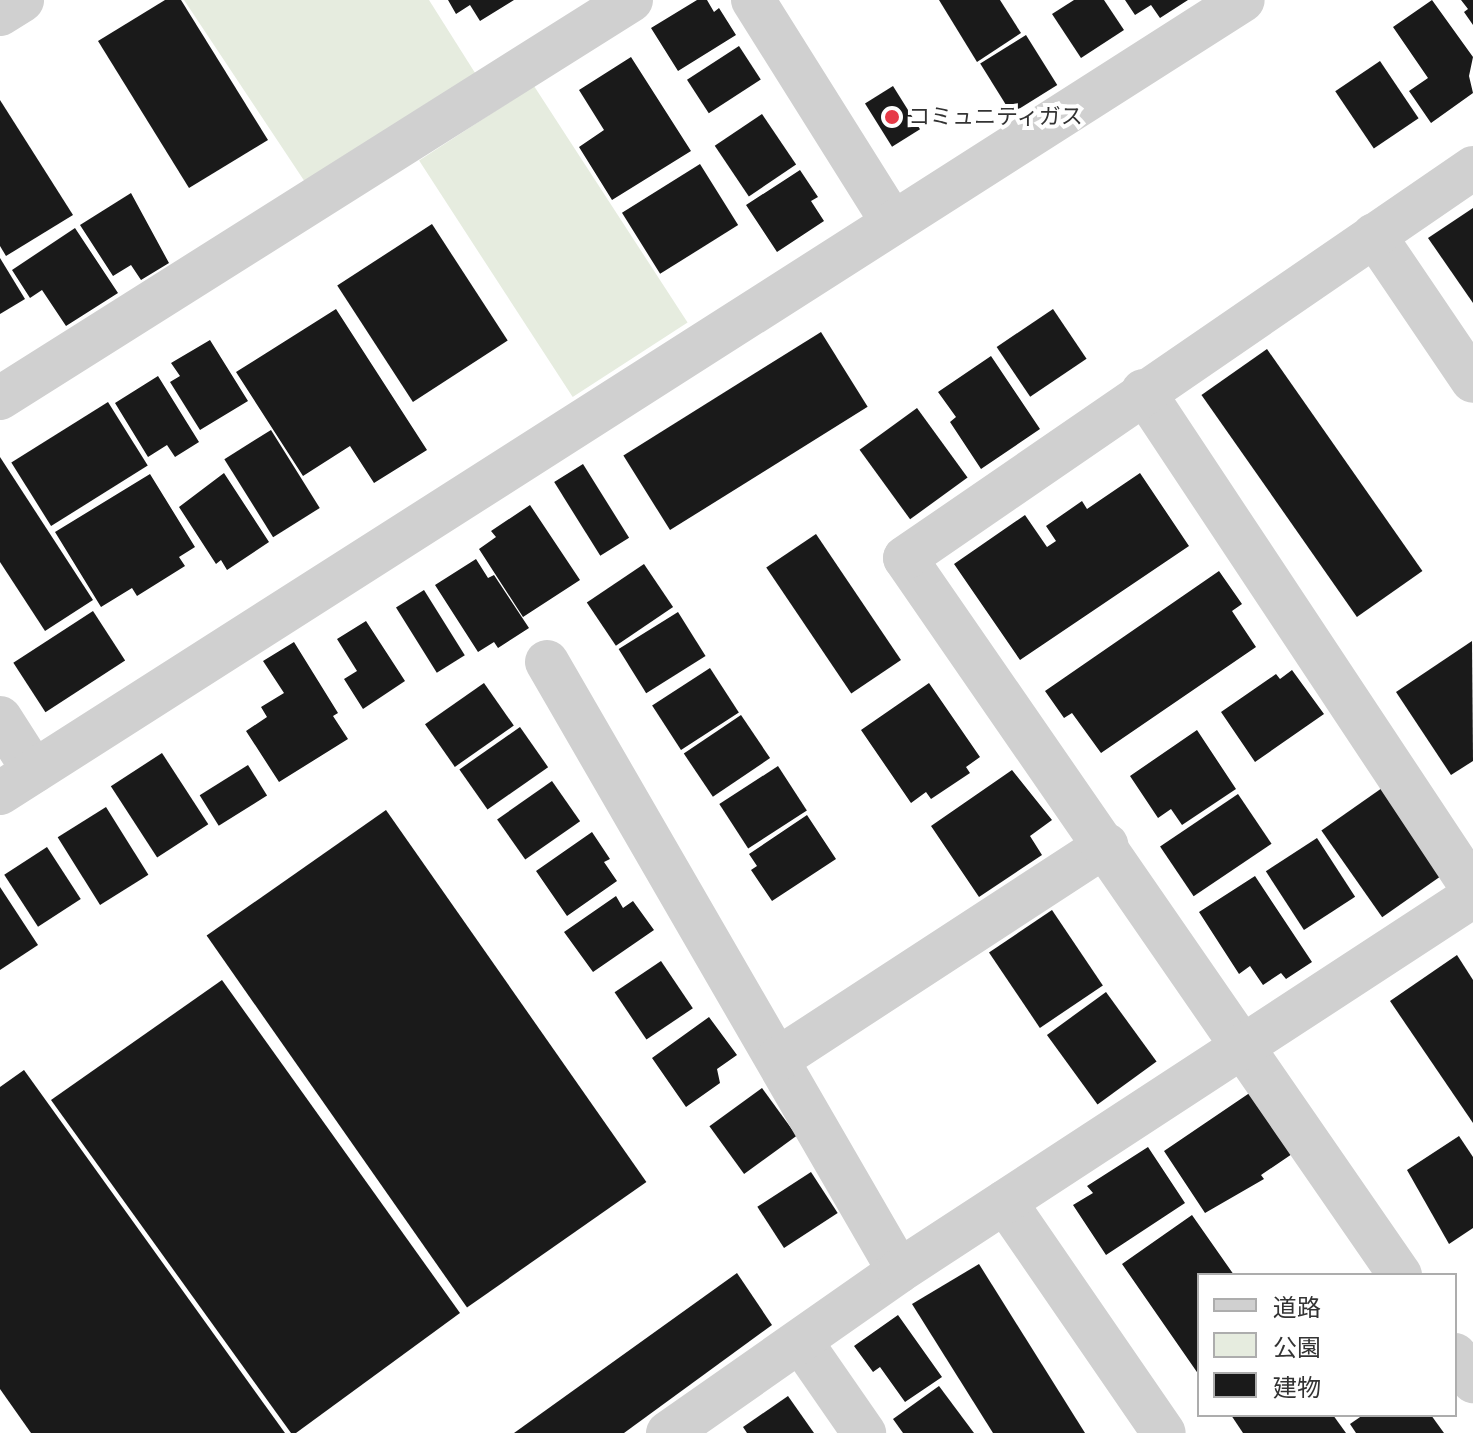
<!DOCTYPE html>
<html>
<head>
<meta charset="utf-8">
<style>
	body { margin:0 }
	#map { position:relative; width:1473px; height:1433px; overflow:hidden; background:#fff; font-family:"Archivo Narrow","Noto Sans JP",sans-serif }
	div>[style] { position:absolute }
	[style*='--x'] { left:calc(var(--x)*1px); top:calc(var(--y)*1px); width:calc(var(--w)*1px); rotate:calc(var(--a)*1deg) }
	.green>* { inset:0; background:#e6ecdf; transform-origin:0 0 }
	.building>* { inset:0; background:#1a1a1a; transform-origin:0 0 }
	.minor>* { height:44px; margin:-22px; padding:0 22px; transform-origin:22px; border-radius:22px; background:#d0d0d0 }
	.dots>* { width:22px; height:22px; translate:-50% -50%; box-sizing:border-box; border:4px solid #fff; border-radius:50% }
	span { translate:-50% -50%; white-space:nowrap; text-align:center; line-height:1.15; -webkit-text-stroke:8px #fff; paint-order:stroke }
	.poi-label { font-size:22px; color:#333 }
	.left { translate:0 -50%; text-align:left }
	.legend { position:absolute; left:1197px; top:1273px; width:260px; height:144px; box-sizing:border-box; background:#fff; border:2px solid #adadad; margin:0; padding:10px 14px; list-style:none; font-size:24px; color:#333 }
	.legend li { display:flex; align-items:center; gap:16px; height:40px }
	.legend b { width:40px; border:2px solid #adadad }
</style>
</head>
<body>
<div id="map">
	<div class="green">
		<i style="clip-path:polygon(184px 0,429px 0,477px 76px,305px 182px)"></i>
		<i style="left:534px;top:86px;width:282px;height:137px;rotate:57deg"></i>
	</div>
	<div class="building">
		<i style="clip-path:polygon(165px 0,181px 0,268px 140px,189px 188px,98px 41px)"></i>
		<i style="clip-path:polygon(448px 0,514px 0,480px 21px,470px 5px,456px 14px)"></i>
		<i style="clip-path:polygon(697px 0,707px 0,714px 12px,719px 8px,736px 35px,678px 71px,651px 28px)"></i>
		<i style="clip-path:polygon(939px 0,1000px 0,1021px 33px,977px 62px)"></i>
		<i style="clip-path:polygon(1074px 0,1104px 0,1124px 30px,1081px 58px,1052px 14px)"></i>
		<i style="clip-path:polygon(1125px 0,1188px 0,1160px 18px,1151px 5px,1135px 15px)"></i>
		<i style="clip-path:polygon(1432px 0,1473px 57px,1469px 76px,1473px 93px,1431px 123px,1409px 91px,1428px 78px,1393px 27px)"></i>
		<i style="clip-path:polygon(1461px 0,1473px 0,1473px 25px,1464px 12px,1468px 9px)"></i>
		<i style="left:1026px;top:35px;width:59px;height:54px;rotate:58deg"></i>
		<i style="left:739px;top:46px;width:40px;height:62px;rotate:57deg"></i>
		<i style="clip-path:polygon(631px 57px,691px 151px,612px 200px,579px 147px,604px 130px,579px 90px)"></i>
		<i style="left:1380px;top:61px;width:69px;height:54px;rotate:56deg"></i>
		<i style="left:893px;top:86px;width:51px;height:33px;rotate:58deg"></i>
		<i style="clip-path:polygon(0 100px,73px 215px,6px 256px,0 246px)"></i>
		<i style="left:762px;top:114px;width:61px;height:57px;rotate:56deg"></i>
		<i style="left:700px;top:164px;width:72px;height:92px;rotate:58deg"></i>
		<i style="clip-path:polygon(800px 170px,818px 197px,811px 201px,824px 221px,777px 252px,746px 205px)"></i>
		<i style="clip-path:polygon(131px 193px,169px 263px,141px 280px,131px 265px,113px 276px,80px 225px)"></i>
		<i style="clip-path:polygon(1473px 208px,1473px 303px,1428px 238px)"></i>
		<i style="left:432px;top:224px;width:139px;height:113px;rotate:57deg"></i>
		<i style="clip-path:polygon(75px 228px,118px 293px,66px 326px,42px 290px,30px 298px,12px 270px)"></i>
		<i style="clip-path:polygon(0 258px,25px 299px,0 314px)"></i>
		<i style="clip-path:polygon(336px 309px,427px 450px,374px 483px,350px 446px,303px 476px,236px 372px)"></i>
		<i style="left:1053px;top:309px;width:60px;height:68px;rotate:56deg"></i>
		<i style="left:821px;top:332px;width:88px;height:233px;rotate:58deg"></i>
		<i style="clip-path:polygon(210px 340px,248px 401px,200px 430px,170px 382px,180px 376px,171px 363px)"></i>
		<i style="left:1267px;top:349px;width:271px;height:80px;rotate:55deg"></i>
		<i style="clip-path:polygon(991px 356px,1040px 429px,981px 469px,950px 422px,956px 417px,938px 392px)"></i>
		<i style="clip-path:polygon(158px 376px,199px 442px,175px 457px,167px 445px,148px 457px,115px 403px)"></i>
		<i style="left:108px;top:402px;width:75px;height:114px;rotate:58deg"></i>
		<i style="left:917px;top:408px;width:86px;height:71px;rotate:54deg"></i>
		<i style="left:271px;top:430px;width:92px;height:55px;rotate:58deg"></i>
		<i style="clip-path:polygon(0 457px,93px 600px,45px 631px,0 562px)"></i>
		<i style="left:583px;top:464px;width:87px;height:34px;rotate:58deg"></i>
		<i style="clip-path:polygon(224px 473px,269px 542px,227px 570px,221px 560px,216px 564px,179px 507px)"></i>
		<i style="clip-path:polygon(1140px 473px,1189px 546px,1020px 660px,954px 564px,1025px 515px,1047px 547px,1056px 541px,1046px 526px,1082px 501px,1087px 509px)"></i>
		<i style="clip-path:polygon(150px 474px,195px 547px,179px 557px,185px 566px,137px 596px,132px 588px,101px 607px,55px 532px)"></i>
		<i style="clip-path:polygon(530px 505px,580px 580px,523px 617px,479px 549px,496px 537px,491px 531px)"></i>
		<i style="left:816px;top:534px;width:152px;height:60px;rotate:56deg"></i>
		<i style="clip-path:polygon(476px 559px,488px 578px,494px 575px,529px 628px,498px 648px,494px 642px,478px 652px,435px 585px)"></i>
		<i style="left:644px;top:564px;width:52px;height:69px;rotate:56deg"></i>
		<i style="clip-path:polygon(1219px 571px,1242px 604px,1232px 611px,1256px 647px,1101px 753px,1072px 713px,1064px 718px,1045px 691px)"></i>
		<i style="left:424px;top:590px;width:77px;height:33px;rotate:58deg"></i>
		<i style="left:93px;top:611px;width:59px;height:95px;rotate:57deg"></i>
		<i style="left:678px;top:612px;width:52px;height:70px;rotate:58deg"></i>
		<i style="clip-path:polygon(366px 621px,405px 681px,363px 709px,344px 679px,357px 671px,337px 639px)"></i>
		<i style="clip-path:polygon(1472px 641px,1473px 761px,1451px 775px,1396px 692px)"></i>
		<i style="clip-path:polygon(294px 642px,338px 713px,333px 716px,348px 739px,279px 782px,246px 731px,267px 717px,261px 707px,284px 693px,263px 661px)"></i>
		<i style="left:710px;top:668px;width:53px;height:69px;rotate:57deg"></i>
		<i style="clip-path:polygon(1292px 670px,1324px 714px,1255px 762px,1221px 712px,1276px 674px,1280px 679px)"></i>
		<i style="left:484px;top:683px;width:52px;height:72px;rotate:55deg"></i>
		<i style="clip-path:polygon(929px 683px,980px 757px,966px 767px,970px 773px,931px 799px,926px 792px,911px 803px,861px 730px)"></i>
		<i style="left:741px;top:715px;width:52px;height:69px;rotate:56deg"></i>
		<i style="left:520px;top:727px;width:49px;height:74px;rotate:55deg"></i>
		<i style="clip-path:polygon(1197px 730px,1236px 789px,1182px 825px,1171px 809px,1158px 818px,1130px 776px)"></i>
		<i style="left:162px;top:753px;width:85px;height:61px;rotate:57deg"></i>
		<i style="left:248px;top:765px;width:36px;height:57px;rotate:58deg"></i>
		<i style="left:778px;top:766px;width:53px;height:70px;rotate:57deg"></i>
		<i style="clip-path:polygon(1012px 770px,1052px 820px,1030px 836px,1042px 855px,979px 897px,931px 826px)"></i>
		<i style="left:552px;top:781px;width:49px;height:67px;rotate:55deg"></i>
		<i style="left:1382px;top:788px;width:106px;height:74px;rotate:55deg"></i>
		<i style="left:1238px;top:794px;width:60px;height:94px;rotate:56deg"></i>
		<i style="left:106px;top:807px;width:80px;height:57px;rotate:58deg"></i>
		<i style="left:386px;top:810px;width:454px;height:219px;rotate:55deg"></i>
		<i style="clip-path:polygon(807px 815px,836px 859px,772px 901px,751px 870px,757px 866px,749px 854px)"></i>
		<i style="clip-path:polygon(592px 832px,610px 859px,604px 862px,617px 881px,567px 916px,536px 871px)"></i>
		<i style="left:1317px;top:838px;width:70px;height:61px;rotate:57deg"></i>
		<i style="left:47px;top:847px;width:62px;height:51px;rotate:57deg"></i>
		<i style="clip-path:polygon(1255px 876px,1312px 962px,1286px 979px,1281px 973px,1263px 985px,1250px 966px,1239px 974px,1199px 912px)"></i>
		<i style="clip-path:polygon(0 887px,38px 945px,0 970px)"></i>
		<i style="clip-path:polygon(616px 896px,623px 908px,633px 901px,654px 930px,593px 972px,564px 932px)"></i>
		<i style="left:1052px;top:910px;width:91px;height:76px;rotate:56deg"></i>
		<i style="clip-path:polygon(1457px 955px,1473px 980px,1473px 1123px,1390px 1001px)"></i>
		<i style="left:661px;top:961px;width:57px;height:56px;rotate:56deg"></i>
		<i style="clip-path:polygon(222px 980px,460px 1313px,296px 1433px,291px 1433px,51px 1100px)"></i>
		<i style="left:1106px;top:992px;width:86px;height:73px;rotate:54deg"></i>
		<i style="clip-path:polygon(709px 1017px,737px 1055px,717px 1069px,720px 1083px,686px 1107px,652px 1058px)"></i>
		<i style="clip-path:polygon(24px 1070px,285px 1433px,31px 1433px,0 1389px,0 1087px)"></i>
		<i style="left:762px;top:1088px;width:59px;height:65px;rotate:54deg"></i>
		<i style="clip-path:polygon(1251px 1092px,1292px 1154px,1261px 1175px,1264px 1179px,1205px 1213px,1164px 1151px)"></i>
		<i style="clip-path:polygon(1459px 1136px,1473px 1157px,1473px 1228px,1449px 1244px,1407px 1170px)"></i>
		<i style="clip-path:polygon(1148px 1147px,1185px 1203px,1106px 1255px,1073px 1205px,1093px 1193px,1087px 1186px)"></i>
		<i style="left:811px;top:1172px;width:49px;height:64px;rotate:57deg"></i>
		<i style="clip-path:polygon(1192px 1215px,1234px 1275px,1199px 1275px,1199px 1375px,1122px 1264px)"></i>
		<i style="clip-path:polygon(979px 1264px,1085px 1433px,993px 1433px,912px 1304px)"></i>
		<i style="clip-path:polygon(737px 1273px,772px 1325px,624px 1433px,514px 1433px)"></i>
		<i style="clip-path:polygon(898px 1315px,942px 1377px,905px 1402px,880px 1367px,873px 1372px,854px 1346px)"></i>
		<i style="clip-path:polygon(939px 1386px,974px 1433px,903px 1433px,893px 1419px)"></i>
		<i style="clip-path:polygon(788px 1396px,814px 1433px,747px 1433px,743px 1427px)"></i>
		<i style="clip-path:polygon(1231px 1415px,1333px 1415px,1346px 1433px,1243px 1433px)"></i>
		<i style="clip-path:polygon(1363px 1415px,1431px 1415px,1444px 1433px,1356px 1433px,1350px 1424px)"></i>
	</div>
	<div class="minor">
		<i style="--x:753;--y:0;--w:263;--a:57.9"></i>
		<i style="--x:0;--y:14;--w:26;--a:-32"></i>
		<i style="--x:1374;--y:235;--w:176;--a:55.9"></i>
		<i style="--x:1143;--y:391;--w:597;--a:56.47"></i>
		<i style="--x:0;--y:398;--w:746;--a:-32.24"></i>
		<i style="--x:547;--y:662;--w:703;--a:59.97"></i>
		<i style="--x:0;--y:718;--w:63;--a:57.3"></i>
		<i style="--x:0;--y:793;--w:1474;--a:-32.54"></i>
		<i style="--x:778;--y:1059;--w:392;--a:-33.1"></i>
		<i style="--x:1005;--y:1202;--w:280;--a:55.5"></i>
		<i style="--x:1400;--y:1275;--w:871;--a:-124.62"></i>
		<i style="--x:905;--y:558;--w:689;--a:-34.47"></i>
		<i style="--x:801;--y:1342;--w:111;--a:55.3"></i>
		<i style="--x:1455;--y:1355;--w:32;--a:55"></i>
		<i style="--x:668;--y:1433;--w:282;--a:-35"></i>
		<i style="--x:899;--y:1271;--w:686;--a:-33.16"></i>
	</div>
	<div class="dots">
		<i style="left:892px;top:117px;background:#e63946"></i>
	</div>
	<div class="poi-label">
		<span class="left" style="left:908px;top:117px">コミュニティガス</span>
	</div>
	<ul class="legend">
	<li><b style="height:10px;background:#d0d0d0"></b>道路</li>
	<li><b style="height:22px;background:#e6ecdf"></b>公園</li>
	<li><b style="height:22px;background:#1a1a1a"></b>建物</li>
	</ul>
</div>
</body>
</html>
